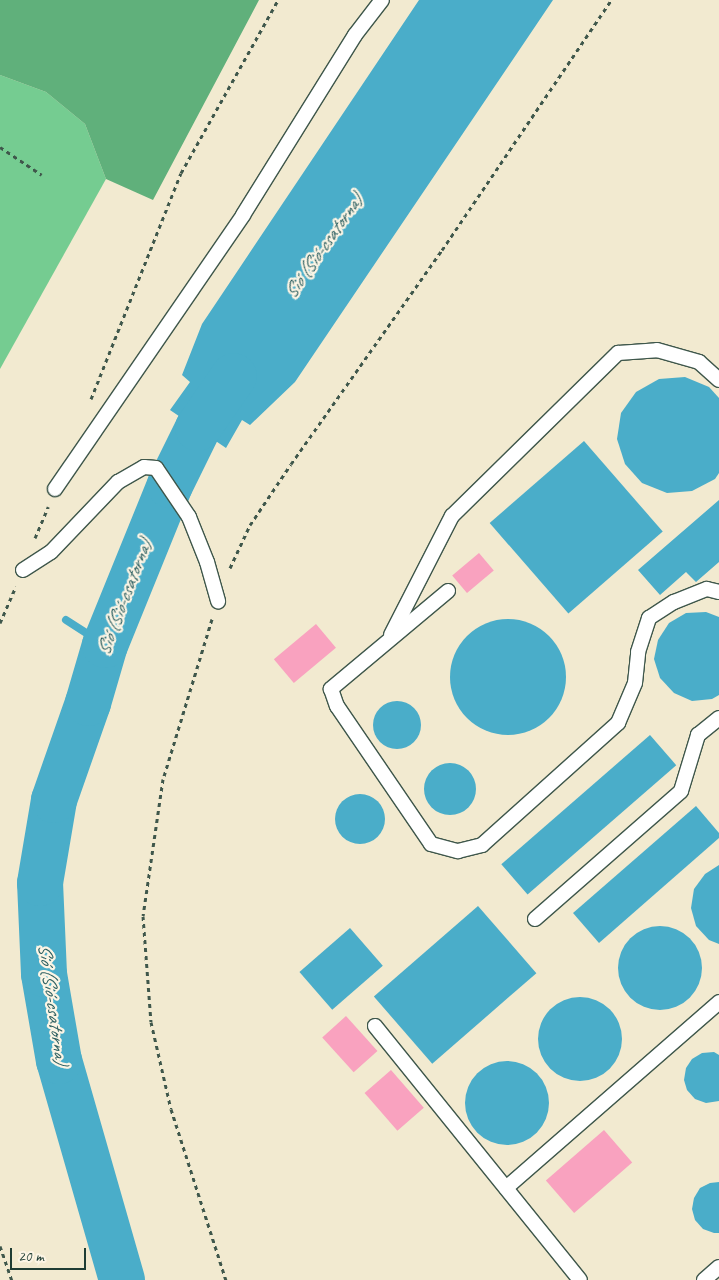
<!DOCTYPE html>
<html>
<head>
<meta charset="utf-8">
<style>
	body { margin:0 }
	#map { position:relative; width:719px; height:1280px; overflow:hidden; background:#f2ead0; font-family:Caveat,sans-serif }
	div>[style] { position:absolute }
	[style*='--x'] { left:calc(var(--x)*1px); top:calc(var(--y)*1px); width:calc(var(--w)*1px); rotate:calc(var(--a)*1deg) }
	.green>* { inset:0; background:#75cc91 }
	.forest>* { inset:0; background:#60b07b }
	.water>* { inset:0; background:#4aadc9; transform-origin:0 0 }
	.round { border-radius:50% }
	.stream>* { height:8px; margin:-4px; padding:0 4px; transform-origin:4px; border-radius:4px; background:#4aadc9 }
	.river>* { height:46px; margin:-23px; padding:0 23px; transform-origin:23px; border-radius:23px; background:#4aadc9 }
	.building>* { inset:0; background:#f9a2bf; transform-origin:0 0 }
	.path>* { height:3px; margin-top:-1.5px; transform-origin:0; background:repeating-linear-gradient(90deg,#3f574b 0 4px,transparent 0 8px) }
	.roads { filter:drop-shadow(1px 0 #3f574b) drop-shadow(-1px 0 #3f574b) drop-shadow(0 1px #3f574b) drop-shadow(0 -1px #3f574b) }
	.lane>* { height:14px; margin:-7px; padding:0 7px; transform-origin:7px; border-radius:7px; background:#fff }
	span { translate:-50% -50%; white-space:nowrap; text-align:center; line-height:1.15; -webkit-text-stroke:4.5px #fcf5e5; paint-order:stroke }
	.water-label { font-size:19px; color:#2c5f61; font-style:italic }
	.scale { position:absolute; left:10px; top:1248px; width:76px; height:22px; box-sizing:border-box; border:2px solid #1f3d34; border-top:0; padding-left:6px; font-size:15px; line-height:18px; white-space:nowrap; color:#1f3d34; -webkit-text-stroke:4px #fcf5e5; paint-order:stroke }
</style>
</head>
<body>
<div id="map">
	<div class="green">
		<i style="clip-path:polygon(0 75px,46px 92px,85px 124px,106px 179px,0 369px)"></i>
	</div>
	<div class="forest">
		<i style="clip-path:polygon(0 0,259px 0,153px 200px,106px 179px,85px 124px,46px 92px,0 75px)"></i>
	</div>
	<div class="water">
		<i style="clip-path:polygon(419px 0,553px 0,295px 382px,250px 425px,242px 420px,226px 448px,170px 410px,190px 382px,182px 375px,202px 324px)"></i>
		<i style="clip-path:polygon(685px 377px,709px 387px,719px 398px,719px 473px,715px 479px,692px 491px,667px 493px,642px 483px,625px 464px,617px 439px,621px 413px,636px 392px,659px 379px)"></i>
		<i style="left:584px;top:441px;width:120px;height:125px;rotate:49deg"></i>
		<i style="clip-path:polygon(719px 500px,719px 562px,696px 582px,686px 572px,660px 595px,638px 570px)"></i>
		<i style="clip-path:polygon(706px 612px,719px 617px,719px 695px,712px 699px,692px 701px,674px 693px,660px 678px,654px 659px,658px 640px,669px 623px,686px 613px)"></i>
		<i class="round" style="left:450px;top:619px;width:116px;height:116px"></i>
		<i class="round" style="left:373px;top:701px;width:48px;height:48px"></i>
		<i style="left:650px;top:735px;width:40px;height:197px;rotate:49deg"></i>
		<i class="round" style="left:424px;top:763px;width:52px;height:52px"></i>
		<i class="round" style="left:335px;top:794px;width:50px;height:50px"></i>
		<i style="clip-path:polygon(696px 806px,719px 833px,719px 838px,599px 943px,573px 913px)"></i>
		<i style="clip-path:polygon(719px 865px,719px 944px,709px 940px,696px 926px,691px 908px,694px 889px,705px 874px)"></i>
		<i style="left:478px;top:906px;width:89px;height:138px;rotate:49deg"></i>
		<i class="round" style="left:618px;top:926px;width:84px;height:84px"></i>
		<i style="left:350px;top:928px;width:50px;height:67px;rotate:49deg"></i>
		<i class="round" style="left:538px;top:997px;width:84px;height:84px"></i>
		<i style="clip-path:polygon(714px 1052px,719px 1055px,719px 1101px,706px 1103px,695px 1099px,687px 1090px,684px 1080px,686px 1068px,692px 1059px,702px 1053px)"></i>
		<i class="round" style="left:465px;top:1061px;width:84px;height:84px"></i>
		<i style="clip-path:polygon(719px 1182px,719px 1233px,714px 1233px,703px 1229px,695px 1220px,692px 1209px,694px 1198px,700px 1188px,710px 1183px)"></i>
	</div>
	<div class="stream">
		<i style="--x:66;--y:620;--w:46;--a:32.7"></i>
	</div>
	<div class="river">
		<i style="--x:122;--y:1280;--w:228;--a:-106"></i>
		<i style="--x:59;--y:1061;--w:88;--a:-99.8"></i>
		<i style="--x:44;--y:974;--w:91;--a:-92.5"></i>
		<i style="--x:40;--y:883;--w:84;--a:-80.4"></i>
		<i style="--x:54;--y:800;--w:103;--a:-70.7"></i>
		<i style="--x:88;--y:703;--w:60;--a:-73.7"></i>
		<i style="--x:105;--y:645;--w:173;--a:-67.9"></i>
		<i style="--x:170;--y:485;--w:64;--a:-63.8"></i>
		<i style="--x:198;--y:428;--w:63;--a:-55.3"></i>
	</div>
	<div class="building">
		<i style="left:479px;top:553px;width:23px;height:35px;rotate:50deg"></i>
		<i style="left:316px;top:624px;width:31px;height:55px;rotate:50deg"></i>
		<i style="left:346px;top:1016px;width:47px;height:32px;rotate:48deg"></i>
		<i style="left:391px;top:1070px;width:50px;height:35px;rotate:49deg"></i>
		<i style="left:604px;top:1130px;width:43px;height:77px;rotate:49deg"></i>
	</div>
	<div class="path">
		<i style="--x:0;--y:147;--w:50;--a:33.7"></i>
		<i style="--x:91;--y:399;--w:243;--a:-68.3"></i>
		<i style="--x:181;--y:173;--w:198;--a:-60.7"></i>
		<i style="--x:35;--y:538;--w:34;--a:-67"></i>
		<i style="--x:230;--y:568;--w:47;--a:-65.1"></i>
		<i style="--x:250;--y:525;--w:73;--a:-56.1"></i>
		<i style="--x:291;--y:464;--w:262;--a:-54.8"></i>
		<i style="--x:442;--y:250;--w:302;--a:-55.9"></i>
		<i style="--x:212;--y:619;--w:167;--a:107"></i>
		<i style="--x:163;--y:779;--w:138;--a:98.3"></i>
		<i style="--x:143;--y:916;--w:106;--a:85.7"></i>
		<i style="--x:151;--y:1022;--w:89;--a:77.1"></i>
		<i style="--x:171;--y:1109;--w:180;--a:72.2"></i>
		<i style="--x:0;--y:623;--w:40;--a:-66.6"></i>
		<i style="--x:0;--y:1246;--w:36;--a:71"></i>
	</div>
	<div class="roads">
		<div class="lane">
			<i style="--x:55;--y:489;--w:332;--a:-55.5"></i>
			<i style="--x:243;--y:215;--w:212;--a:-58.1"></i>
			<i style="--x:355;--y:35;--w:44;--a:-52.4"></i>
			<i style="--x:23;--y:570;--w:33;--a:-33"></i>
			<i style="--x:51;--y:552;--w:97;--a:-46.3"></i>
			<i style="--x:118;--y:482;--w:30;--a:-30"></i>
			<i style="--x:144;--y:467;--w:12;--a:5"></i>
			<i style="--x:156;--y:468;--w:59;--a:56"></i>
			<i style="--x:189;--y:517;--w:48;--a:68.2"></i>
			<i style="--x:207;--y:562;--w:41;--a:74.2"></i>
			<i style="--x:448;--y:591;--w:153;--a:140.1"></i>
			<i style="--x:331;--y:689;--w:18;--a:71"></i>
			<i style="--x:337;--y:706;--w:167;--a:55.7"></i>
			<i style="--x:431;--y:844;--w:28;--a:15"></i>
			<i style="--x:458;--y:851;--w:25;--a:-14"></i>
			<i style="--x:482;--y:845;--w:183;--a:-41.9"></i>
			<i style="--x:618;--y:723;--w:43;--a:-67"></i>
			<i style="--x:635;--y:683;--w:31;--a:-84"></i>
			<i style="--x:638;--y:652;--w:36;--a:-72"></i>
			<i style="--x:649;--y:618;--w:30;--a:-33"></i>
			<i style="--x:674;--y:602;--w:35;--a:-22"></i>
			<i style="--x:707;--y:589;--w:12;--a:14"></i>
			<i style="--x:391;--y:635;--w:134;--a:-62.9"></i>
			<i style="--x:452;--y:516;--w:233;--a:-44.5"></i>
			<i style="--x:618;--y:353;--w:39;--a:-4"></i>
			<i style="--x:657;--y:350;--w:44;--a:15.9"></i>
			<i style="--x:699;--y:362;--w:27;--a:42"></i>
			<i style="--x:535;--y:919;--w:194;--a:-41.2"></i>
			<i style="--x:681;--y:791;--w:59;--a:-73.1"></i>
			<i style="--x:698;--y:735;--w:27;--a:-39"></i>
			<i style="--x:375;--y:1026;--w:326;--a:51.1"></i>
			<i style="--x:506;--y:1188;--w:283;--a:-41.1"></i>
			<i style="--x:704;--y:1280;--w:20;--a:-41"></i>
		</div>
	</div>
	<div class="water-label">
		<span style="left:324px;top:247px;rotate:-55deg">Sió (Sió-csatorna)</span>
		<span style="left:125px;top:598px;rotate:-69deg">Sió (Sió-csatorna)</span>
		<span style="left:52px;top:1004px;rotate:82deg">Sió (Sió-csatorna)</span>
	</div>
	<div class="scale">20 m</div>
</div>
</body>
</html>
